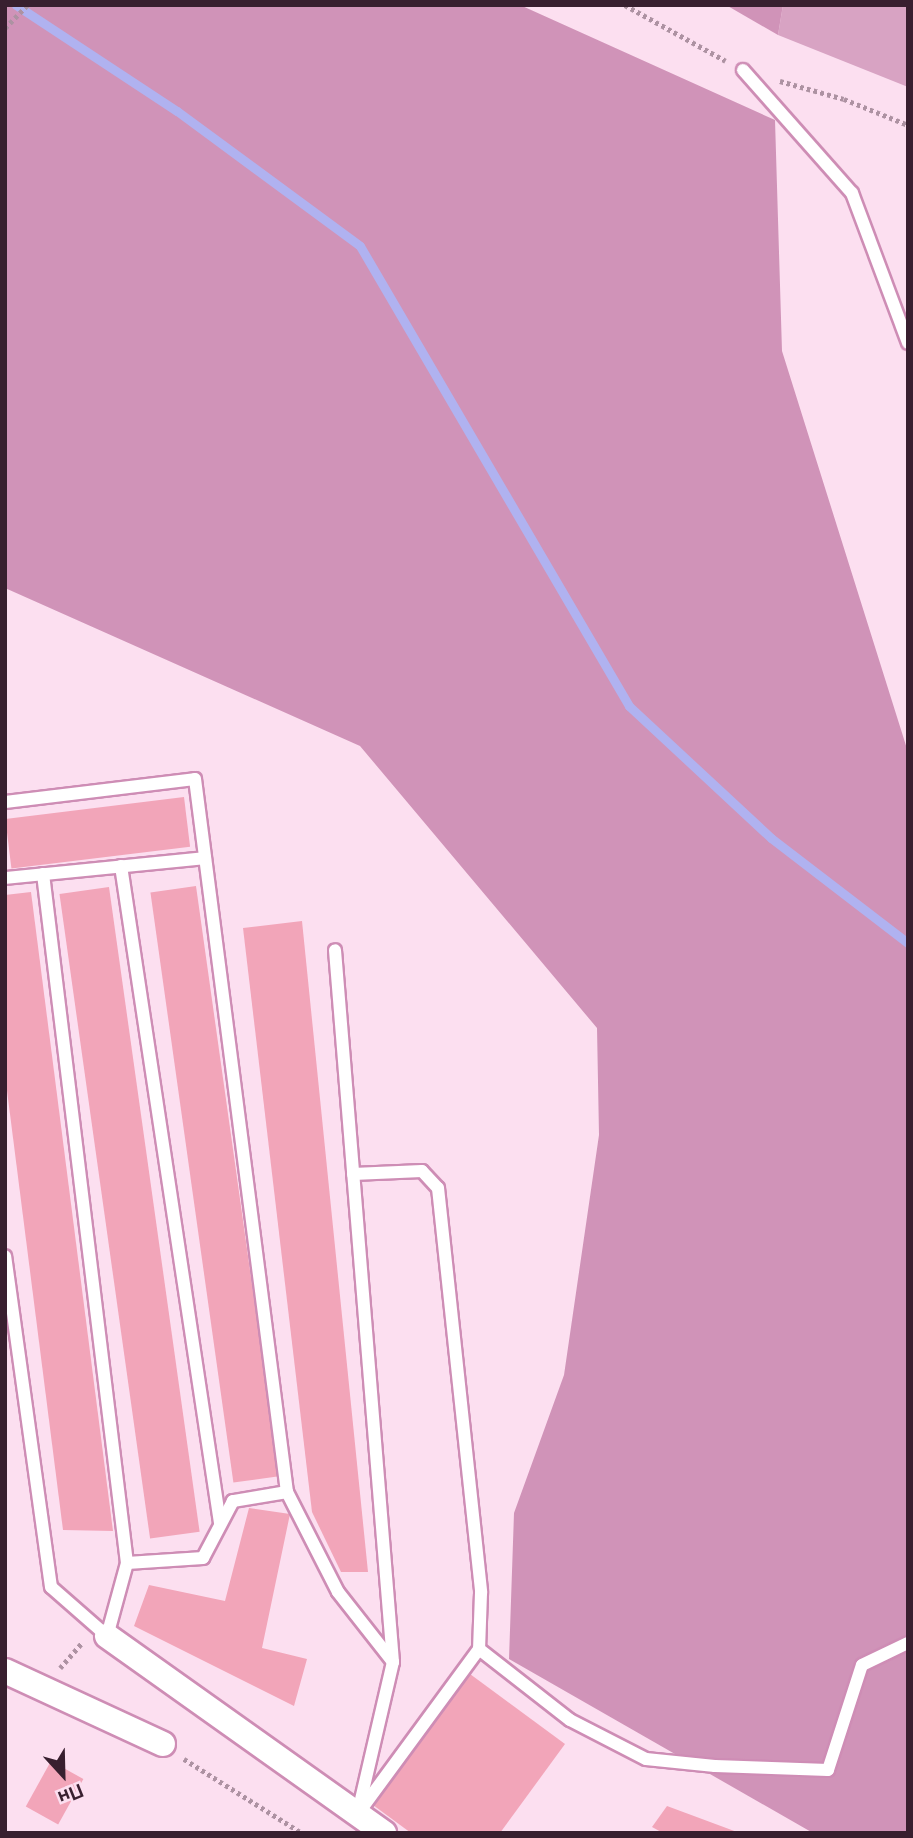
<!DOCTYPE html>
<html>
<head>
<meta charset="utf-8">
<style>
	body { margin:0 }
	#map { position:relative; width:913px; height:1838px; overflow:hidden; background:#fcdff0; font-family:Raleway,sans-serif }
	div>[style] { position:absolute }
	[style*='--x'] { left:calc(var(--x)*1px); top:calc(var(--y)*1px); width:calc(var(--w)*1px); rotate:calc(var(--a)*1deg) }
	.green>* { inset:0; background:#d8a3c3 }
	.forest>* { inset:0; background:#d093b8 }
	.stream>* { height:9px; margin:-4.5px; padding:0 4.5px; transform-origin:4.5px; border-radius:4.5px; background:#b0b2f0 }
	.building>* { inset:0; background:#f2a5b9; transform-origin:0 0 }
	.path>* { height:4.5px; margin-top:-2.25px; transform-origin:0; background:repeating-linear-gradient(90deg,#ad92a2 0 3.5px,transparent 0 7px) }
	.roads { filter:drop-shadow(2px 0 #ce8db5) drop-shadow(-2px 0 #ce8db5) drop-shadow(0 2px #ce8db5) drop-shadow(0 -2px #ce8db5) }
	.service>* { height:12px; margin:-6px; padding:0 6px; transform-origin:6px; border-radius:6px; background:#fff }
	.minor>* { height:24px; margin:-12px; padding:0 12px; transform-origin:12px; border-radius:12px; background:#fff }
	span { translate:-50% -50%; white-space:nowrap; text-align:center; line-height:1.15; -webkit-text-stroke:5px #fcdff0; paint-order:stroke }
	.frame { position:absolute; inset:0; border:7px solid #381f2f; pointer-events:none }
	.north { position:absolute; left:28px; top:1740px; width:70px; height:70px; -webkit-text-stroke:5px #fcdff0; paint-order:stroke; rotate:158deg; font-size:19px; font-weight:700; line-height:28px; text-align:center; color:#381f2f }
	.north::after { content:''; display:block; margin:auto; width:24px; height:32px; background:#381f2f; clip-path:polygon(50% 0,100% 100%,50% 72%,0 100%) }
</style>
</head>
<body>
<div id="map">
	<div class="green">
		<i style="clip-path:polygon(783px 5px,908px 5px,908px 87px,778px 35px)"></i>
	</div>
	<div class="forest">
		<i style="clip-path:polygon(5px 5px,520px 5px,775px 120px,782px 351px,908px 752px,908px 1833px,813px 1833px,509px 1659px,514px 1513px,564px 1375px,599px 1135px,597px 1028px,360px 746px,5px 588px)"></i>
		<i style="clip-path:polygon(726px 5px,783px 5px,778px 35px)"></i>
	</div>
	<div class="stream">
		<i style="--x:16;--y:5;--w:193;--a:33.4"></i>
		<i style="--x:177;--y:111;--w:227;--a:36.4"></i>
		<i style="--x:360;--y:246;--w:533;--a:59.68"></i>
		<i style="--x:629;--y:706;--w:194;--a:42.9"></i>
		<i style="--x:771;--y:838;--w:173;--a:37.5"></i>
	</div>
	<div class="building">
		<i style="left:184px;top:797px;width:50px;height:180px;rotate:83deg"></i>
		<i style="left:196px;top:886px;width:596px;height:46px;rotate:82deg"></i>
		<i style="left:109px;top:887px;width:651px;height:50px;rotate:82deg"></i>
		<i style="clip-path:polygon(31px 892px,113px 1531px,63px 1530px,5px 1075px,5px 895px)"></i>
		<i style="clip-path:polygon(302px 921px,368px 1572px,341px 1572px,312px 1512px,243px 928px)"></i>
		<i style="clip-path:polygon(249px 1508px,290px 1514px,262px 1648px,307px 1659px,294px 1706px,134px 1626px,149px 1585px,225px 1601px)"></i>
		<i style="clip-path:polygon(470px 1674px,565px 1744px,500px 1833px,411px 1833px,373px 1805px)"></i>
		<i style="left:51px;top:1761px;width:37px;height:52px;rotate:29deg"></i>
		<i style="clip-path:polygon(667px 1806px,737px 1832px,737px 1833px,663px 1833px,652px 1827px)"></i>
	</div>
	<div class="path">
		<i style="--x:625;--y:5;--w:115;--a:29"></i>
		<i style="--x:5;--y:28;--w:32;--a:-46"></i>
		<i style="--x:780;--y:81;--w:66;--a:15.7"></i>
		<i style="--x:844;--y:99;--w:69;--a:22.1"></i>
		<i style="--x:60;--y:1668;--w:33;--a:-49"></i>
		<i style="--x:184;--y:1759;--w:139;--a:32.1"></i>
	</div>
	<div class="roads">
		<div class="service">
			<i style="--x:743;--y:70;--w:164;--a:48.5"></i>
			<i style="--x:852;--y:193;--w:160;--a:69.5"></i>
			<i style="--x:5;--y:802;--w:191;--a:-6.9"></i>
			<i style="--x:195;--y:779;--w:719;--a:82.65"></i>
			<i style="--x:287;--y:1492;--w:55;--a:170.5"></i>
			<i style="--x:233;--y:1501;--w:64;--a:117.8"></i>
			<i style="--x:203;--y:1558;--w:76;--a:176.2"></i>
			<i style="--x:127;--y:1563;--w:76;--a:105.3"></i>
			<i style="--x:107;--y:1636;--w:74;--a:-138.8"></i>
			<i style="--x:51;--y:1587;--w:334;--a:-97.9"></i>
			<i style="--x:121;--y:866;--w:664;--a:81.43"></i>
			<i style="--x:43;--y:874;--w:694;--a:83.05"></i>
			<i style="--x:5;--y:878;--w:201;--a:-5.7"></i>
			<i style="--x:353;--y:1174;--w:69;--a:-2.5"></i>
			<i style="--x:422;--y:1171;--w:23;--a:47"></i>
			<i style="--x:438;--y:1188;--w:407;--a:83.9"></i>
			<i style="--x:481;--y:1593;--w:56;--a:92"></i>
			<i style="--x:479;--y:1649;--w:205;--a:126.3"></i>
			<i style="--x:287;--y:1492;--w:112;--a:63"></i>
			<i style="--x:338;--y:1592;--w:89;--a:51.8"></i>
			<i style="--x:393;--y:1662;--w:714;--a:-94.66"></i>
			<i style="--x:479;--y:1649;--w:115;--a:38"></i>
			<i style="--x:570;--y:1720;--w:85;--a:27.2"></i>
			<i style="--x:646;--y:1759;--w:69;--a:5.8"></i>
			<i style="--x:715;--y:1766;--w:113;--a:2"></i>
			<i style="--x:828;--y:1770;--w:110;--a:-72.1"></i>
			<i style="--x:862;--y:1665;--w:51;--a:-25.6"></i>
			<i style="--x:359;--y:1808;--w:150;--a:-76.9"></i>
		</div>
		<div class="minor">
			<i style="--x:107;--y:1636;--w:340;--a:35.4"></i>
			<i style="--x:5;--y:1671;--w:174;--a:24.8"></i>
		</div>
	</div>
	<div class="frame"></div>
	<div class="north">Пн</div>
</div>
</body>
</html>
